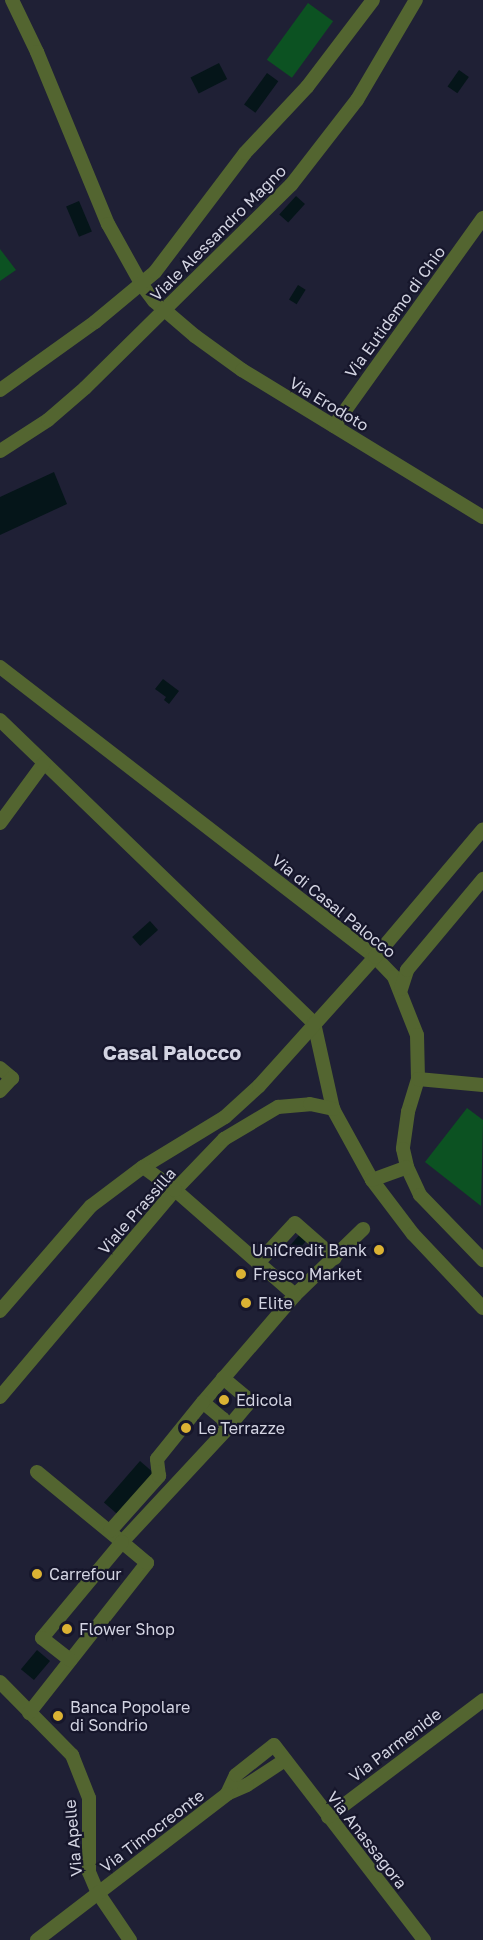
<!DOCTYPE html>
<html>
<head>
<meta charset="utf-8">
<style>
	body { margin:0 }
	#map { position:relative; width:483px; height:1940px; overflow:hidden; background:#1f2035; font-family:"Golos Text",sans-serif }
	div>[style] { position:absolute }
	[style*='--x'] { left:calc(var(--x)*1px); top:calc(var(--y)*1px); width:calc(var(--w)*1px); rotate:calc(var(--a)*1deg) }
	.green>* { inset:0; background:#0c5222; transform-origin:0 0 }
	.water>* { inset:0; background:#051519; transform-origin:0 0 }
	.street>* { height:14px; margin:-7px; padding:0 7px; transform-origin:7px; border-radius:7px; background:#536530 }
	.dots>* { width:16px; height:16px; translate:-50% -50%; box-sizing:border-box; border:3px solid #16162b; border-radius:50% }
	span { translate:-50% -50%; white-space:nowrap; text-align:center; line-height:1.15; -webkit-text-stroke:4.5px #16162b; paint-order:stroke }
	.street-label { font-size:16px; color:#d3d4e2 }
	.poi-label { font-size:16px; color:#d3d4e2 }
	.right { translate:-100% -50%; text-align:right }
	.left { translate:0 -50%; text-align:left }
	.quarter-label { font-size:20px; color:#d3d4e2; font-weight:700 }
</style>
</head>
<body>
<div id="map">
	<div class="green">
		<i style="left:308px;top:3px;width:31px;height:70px;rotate:36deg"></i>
		<i style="clip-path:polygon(0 249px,16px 270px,0 281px)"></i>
		<i style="clip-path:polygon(467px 1108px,483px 1120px,481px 1206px,425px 1162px)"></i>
	</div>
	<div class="water">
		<i style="left:219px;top:63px;width:18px;height:32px;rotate:63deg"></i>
		<i style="left:459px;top:70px;width:12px;height:20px;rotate:35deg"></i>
		<i style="left:267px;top:73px;width:14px;height:39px;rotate:36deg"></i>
		<i style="left:296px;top:196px;width:12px;height:25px;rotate:42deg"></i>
		<i style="left:79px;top:201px;width:33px;height:14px;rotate:67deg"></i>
		<i style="left:298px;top:285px;width:9px;height:17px;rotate:32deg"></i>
		<i style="clip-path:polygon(54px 472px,67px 504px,0 535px,0 497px)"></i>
		<i style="clip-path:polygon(163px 679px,179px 691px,169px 704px,164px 700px,166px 697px,155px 689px)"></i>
		<i style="left:150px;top:921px;width:12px;height:24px;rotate:48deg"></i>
		<i style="left:301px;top:1233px;width:9px;height:23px;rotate:41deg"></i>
		<i style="left:140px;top:1461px;width:18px;height:55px;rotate:41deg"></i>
		<i style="left:37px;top:1650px;width:17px;height:25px;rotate:40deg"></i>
	</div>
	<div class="street">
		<i style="--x:12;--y:0;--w:58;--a:64.3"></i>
		<i style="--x:37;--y:52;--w:186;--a:67.6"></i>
		<i style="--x:108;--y:224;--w:70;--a:60.9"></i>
		<i style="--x:142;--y:285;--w:20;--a:53"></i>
		<i style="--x:154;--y:301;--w:54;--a:40.5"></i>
		<i style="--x:195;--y:336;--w:58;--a:35.9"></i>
		<i style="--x:242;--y:370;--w:282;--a:31.4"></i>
		<i style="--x:0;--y:390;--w:117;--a:-35.6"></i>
		<i style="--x:95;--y:322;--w:78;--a:-39.8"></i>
		<i style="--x:155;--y:272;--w:149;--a:-52.9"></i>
		<i style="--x:245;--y:153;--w:91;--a:-46.8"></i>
		<i style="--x:307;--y:87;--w:109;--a:-52.8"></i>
		<i style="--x:334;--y:426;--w:256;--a:-54.4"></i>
		<i style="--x:0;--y:451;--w:57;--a:-32.9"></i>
		<i style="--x:48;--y:420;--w:49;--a:-40.9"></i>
		<i style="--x:85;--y:388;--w:289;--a:-44.6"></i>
		<i style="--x:291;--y:185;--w:108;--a:-52.2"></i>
		<i style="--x:357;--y:100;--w:116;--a:-59.5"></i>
		<i style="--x:0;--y:667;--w:474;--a:37.7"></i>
		<i style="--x:375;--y:957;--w:28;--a:46"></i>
		<i style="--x:394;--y:977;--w:62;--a:68.4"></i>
		<i style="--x:417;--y:1035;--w:44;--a:88.7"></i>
		<i style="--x:418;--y:1079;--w:34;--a:107"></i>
		<i style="--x:408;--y:1112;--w:37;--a:98"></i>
		<i style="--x:403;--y:1149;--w:18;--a:77"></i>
		<i style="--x:407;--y:1167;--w:31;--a:65"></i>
		<i style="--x:420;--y:1195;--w:91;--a:45.9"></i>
		<i style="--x:0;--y:720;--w:436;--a:44"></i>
		<i style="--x:314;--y:1023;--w:88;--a:77.5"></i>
		<i style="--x:333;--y:1109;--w:81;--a:61.2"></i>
		<i style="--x:372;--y:1180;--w:68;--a:52.8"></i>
		<i style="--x:413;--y:1234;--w:102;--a:46.6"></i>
		<i style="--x:0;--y:823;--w:74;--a:-53.7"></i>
		<i style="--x:401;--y:989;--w:20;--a:-72"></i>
		<i style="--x:407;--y:970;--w:119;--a:-50.1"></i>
		<i style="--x:0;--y:1068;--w:16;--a:40"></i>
		<i style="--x:12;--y:1078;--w:18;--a:133"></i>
		<i style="--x:418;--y:1079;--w:65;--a:5.3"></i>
		<i style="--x:372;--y:1180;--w:37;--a:-20"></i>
		<i style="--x:258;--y:1263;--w:54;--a:-47.2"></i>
		<i style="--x:295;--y:1223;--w:53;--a:41.2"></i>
		<i style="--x:295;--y:1295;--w:95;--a:-44.1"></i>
		<i style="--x:0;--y:1311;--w:139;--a:-49.1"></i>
		<i style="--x:91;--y:1206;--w:65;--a:-36.9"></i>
		<i style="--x:143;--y:1167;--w:96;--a:-31.4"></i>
		<i style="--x:225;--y:1117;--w:46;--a:-42.4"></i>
		<i style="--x:259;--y:1086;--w:173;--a:-48"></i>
		<i style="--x:375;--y:957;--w:167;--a:-49.8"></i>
		<i style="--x:223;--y:1378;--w:31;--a:40"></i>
		<i style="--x:247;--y:1398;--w:7;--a:90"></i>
		<i style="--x:247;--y:1405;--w:31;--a:130"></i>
		<i style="--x:0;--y:1397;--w:271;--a:-49.8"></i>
		<i style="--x:175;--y:1190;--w:71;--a:-46.1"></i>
		<i style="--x:224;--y:1139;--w:63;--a:-30.7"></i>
		<i style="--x:278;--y:1107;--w:32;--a:-5"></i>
		<i style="--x:310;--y:1104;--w:24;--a:12"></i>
		<i style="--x:37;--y:1472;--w:110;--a:39.5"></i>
		<i style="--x:122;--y:1542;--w:154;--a:-47.1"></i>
		<i style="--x:227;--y:1429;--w:11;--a:-112"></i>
		<i style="--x:223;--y:1419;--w:26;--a:-140"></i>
		<i style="--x:203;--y:1402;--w:141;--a:-49.3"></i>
		<i style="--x:295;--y:1295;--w:159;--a:-138.8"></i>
		<i style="--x:175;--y:1190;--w:39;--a:-144"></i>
		<i style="--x:110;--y:1531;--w:74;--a:-48.3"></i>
		<i style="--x:159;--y:1476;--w:17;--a:-97"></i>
		<i style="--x:157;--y:1459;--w:73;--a:-51.1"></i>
		<i style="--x:0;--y:1682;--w:103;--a:45.4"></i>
		<i style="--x:72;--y:1755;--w:46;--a:68.4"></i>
		<i style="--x:89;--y:1798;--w:74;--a:90"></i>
		<i style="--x:89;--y:1872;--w:23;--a:67"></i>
		<i style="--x:98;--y:1893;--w:57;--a:55.8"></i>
		<i style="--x:29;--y:1713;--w:191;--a:-51.8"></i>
		<i style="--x:147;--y:1563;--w:33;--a:-140"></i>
		<i style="--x:122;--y:1542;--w:125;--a:129.8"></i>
		<i style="--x:42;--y:1638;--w:36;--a:38"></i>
		<i style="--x:285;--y:1760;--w:45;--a:146.7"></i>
		<i style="--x:247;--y:1785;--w:22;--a:156"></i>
		<i style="--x:227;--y:1794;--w:21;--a:-65"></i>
		<i style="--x:236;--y:1775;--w:48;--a:-38.3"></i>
		<i style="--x:274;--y:1745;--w:246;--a:52.4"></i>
		<i style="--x:328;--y:1817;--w:194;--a:-37"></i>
		<i style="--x:37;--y:1940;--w:240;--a:-37.5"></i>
	</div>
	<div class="dots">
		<i style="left:379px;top:1250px;background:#dbb233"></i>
		<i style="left:241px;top:1274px;background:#dbb233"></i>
		<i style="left:246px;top:1303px;background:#dbb233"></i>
		<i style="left:224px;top:1400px;background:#dbb233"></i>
		<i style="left:186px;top:1428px;background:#dbb233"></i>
		<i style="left:37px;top:1574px;background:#dbb233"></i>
		<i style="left:67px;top:1629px;background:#dbb233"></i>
		<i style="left:58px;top:1716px;background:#dbb233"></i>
	</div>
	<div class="street-label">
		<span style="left:218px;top:233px;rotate:-45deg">Viale Alessandro Magno</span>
		<span style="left:395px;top:312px;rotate:-54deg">Via Eutidemo di Chio</span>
		<span style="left:329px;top:404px;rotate:31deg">Via Erodoto</span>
		<span style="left:334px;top:906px;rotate:39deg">Via di Casal Palocco</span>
		<span style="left:137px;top:1211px;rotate:-49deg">Viale Prassilla</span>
		<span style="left:395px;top:1745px;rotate:-37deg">Via Parmenide</span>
		<span style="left:152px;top:1831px;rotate:-37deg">Via Timocreonte</span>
		<span style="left:73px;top:1838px;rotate:-95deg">Via Apelle</span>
		<span style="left:367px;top:1840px;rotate:52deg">Via Anassagora</span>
	</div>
	<div class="poi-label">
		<span class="right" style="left:367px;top:1250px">UniCredit Bank</span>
		<span class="left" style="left:253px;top:1274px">Fresco Market</span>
		<span class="left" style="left:258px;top:1303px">Elite</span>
		<span class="left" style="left:236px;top:1400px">Edicola</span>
		<span class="left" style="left:198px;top:1428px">Le Terrazze</span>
		<span class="left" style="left:49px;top:1574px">Carrefour</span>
		<span class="left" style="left:79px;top:1629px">Flower Shop</span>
		<span class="left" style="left:70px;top:1716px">Banca Popolare<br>di Sondrio</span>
	</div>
	<div class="quarter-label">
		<span style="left:172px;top:1052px">Casal Palocco</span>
	</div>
</div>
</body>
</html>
